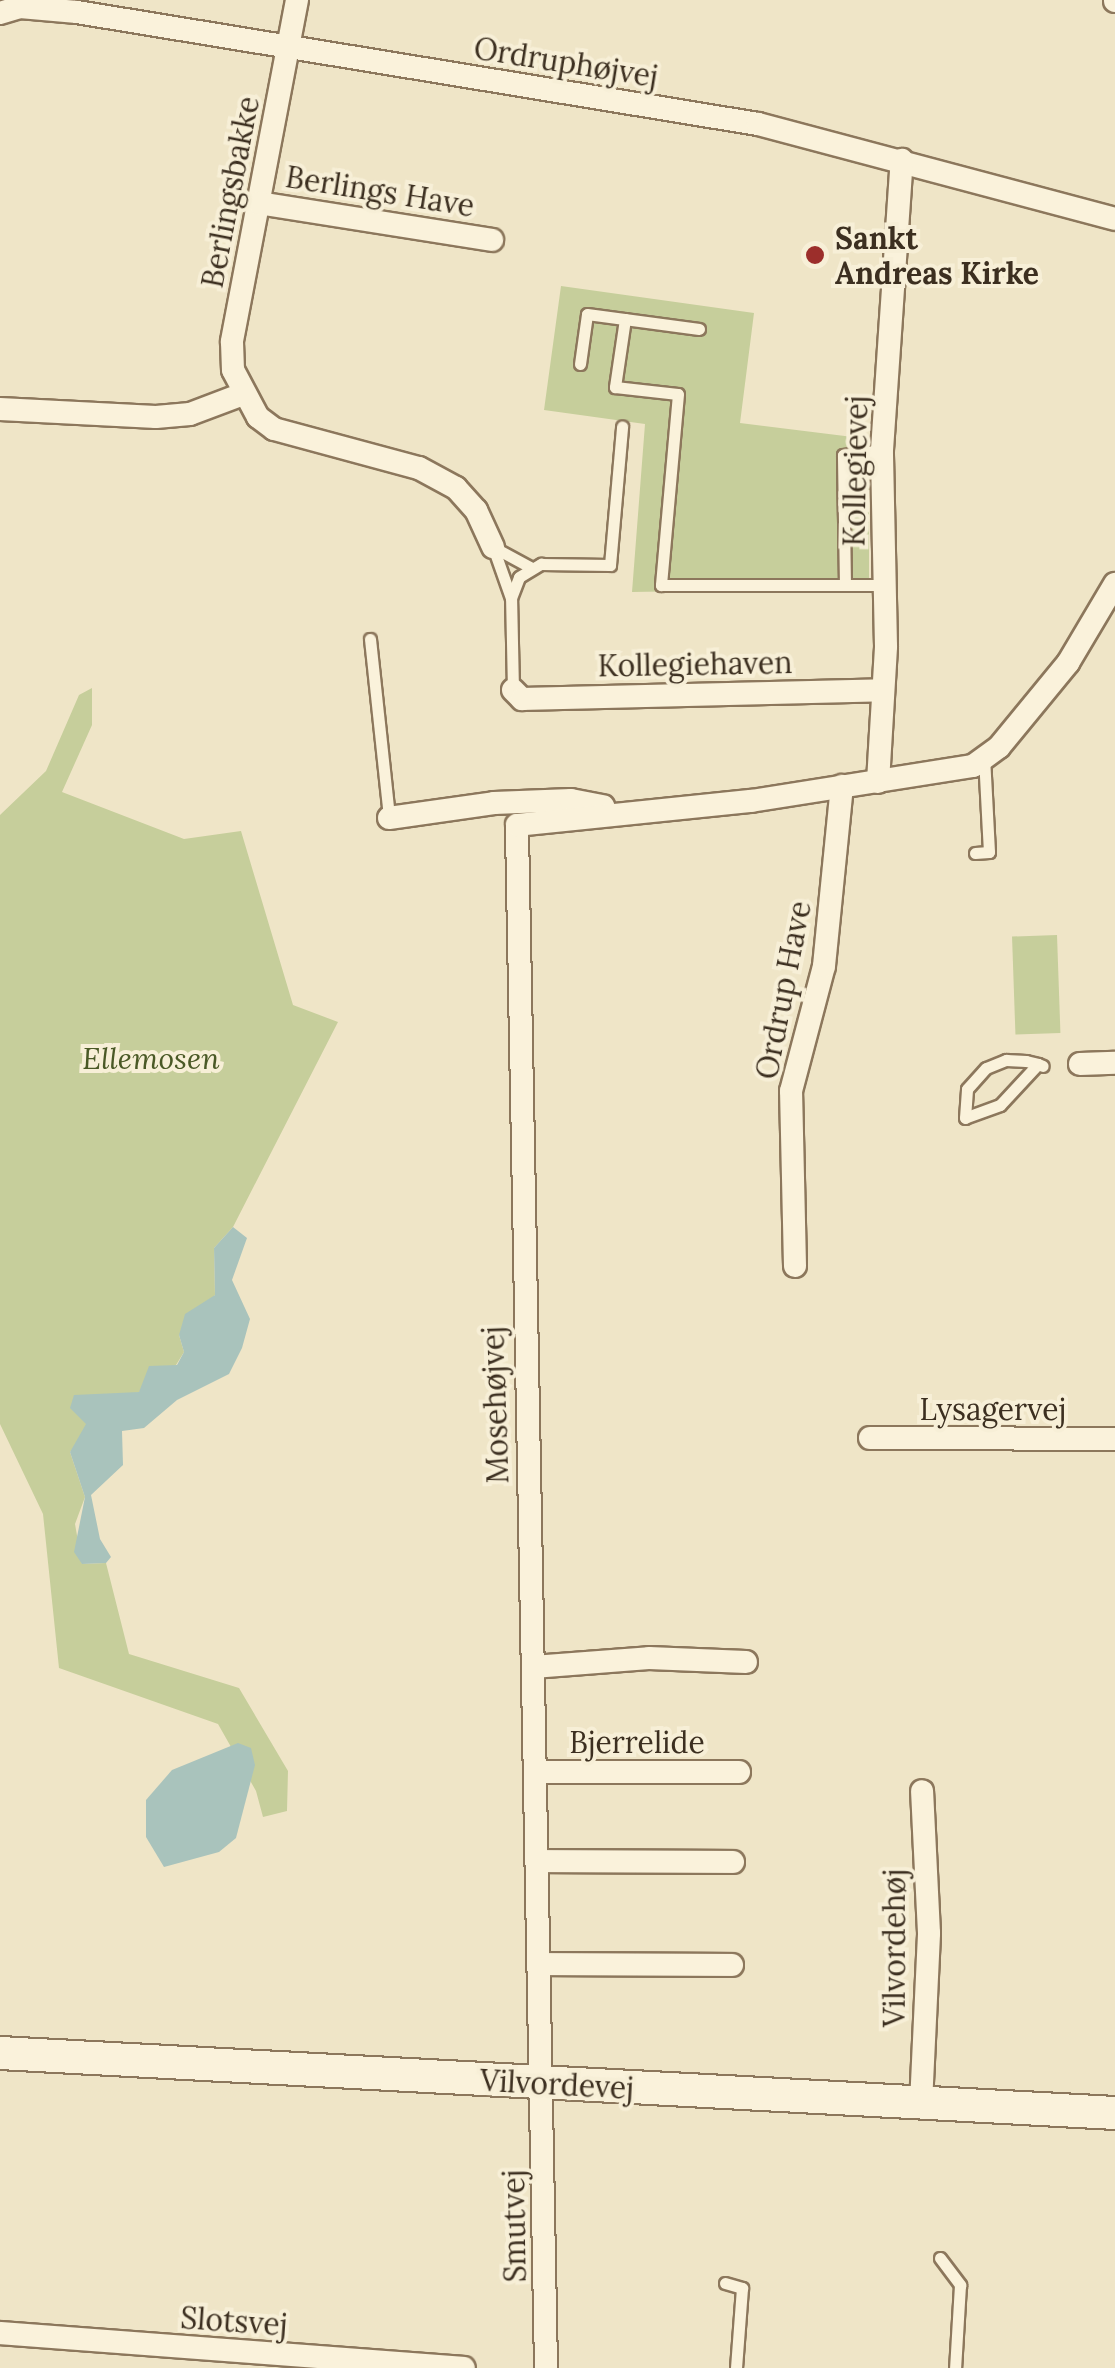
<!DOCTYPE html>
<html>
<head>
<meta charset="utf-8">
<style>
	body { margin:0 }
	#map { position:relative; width:1115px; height:2368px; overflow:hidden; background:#efe5c7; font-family:Lora,serif }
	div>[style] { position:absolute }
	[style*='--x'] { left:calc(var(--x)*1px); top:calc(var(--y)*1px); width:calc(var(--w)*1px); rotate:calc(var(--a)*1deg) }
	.green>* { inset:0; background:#c6ce9b; transform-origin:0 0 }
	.water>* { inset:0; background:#a9c3bc }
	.roads { filter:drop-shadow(2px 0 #8c775c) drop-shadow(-2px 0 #8c775c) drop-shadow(0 2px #8c775c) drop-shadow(0 -2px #8c775c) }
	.lane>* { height:11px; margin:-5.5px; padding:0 5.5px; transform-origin:5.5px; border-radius:5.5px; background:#faf2db }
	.street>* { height:22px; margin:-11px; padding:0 11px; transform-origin:11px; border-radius:11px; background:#faf2db }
	.secondary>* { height:32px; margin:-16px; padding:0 16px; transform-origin:16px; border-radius:16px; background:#faf2db }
	.dots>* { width:28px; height:28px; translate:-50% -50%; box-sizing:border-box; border:5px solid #f7efd7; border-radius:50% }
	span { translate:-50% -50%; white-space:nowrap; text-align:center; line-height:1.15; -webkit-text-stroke:8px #f7efd7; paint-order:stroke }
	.street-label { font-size:30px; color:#3c2f20 }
	.poi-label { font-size:30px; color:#3c2f20; font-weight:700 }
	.left { translate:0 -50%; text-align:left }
	.park-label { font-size:30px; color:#4a5926; font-style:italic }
</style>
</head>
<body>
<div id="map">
	<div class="green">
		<i style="clip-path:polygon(561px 286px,754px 313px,740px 423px,869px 439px,869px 588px,632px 592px,645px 424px,544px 410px)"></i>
		<i style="clip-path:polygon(92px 688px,92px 725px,62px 792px,184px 839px,241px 831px,293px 1005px,338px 1022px,233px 1227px,214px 1248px,215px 1295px,179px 1335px,184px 1352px,176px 1365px,139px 1392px,114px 1398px,70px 1452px,85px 1497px,75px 1524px,82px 1564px,106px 1563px,129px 1654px,239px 1688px,288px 1771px,287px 1811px,263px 1817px,256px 1791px,218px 1724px,59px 1668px,43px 1514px,0 1424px,0 815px,46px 771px,79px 695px)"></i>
		<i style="left:1057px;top:935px;width:98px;height:45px;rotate:88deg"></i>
	</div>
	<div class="water">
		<i style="clip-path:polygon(233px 1227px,247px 1238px,232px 1280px,250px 1319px,242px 1348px,229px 1374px,177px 1400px,144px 1428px,122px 1431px,123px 1465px,91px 1495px,100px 1539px,111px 1557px,106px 1563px,82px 1564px,74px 1552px,85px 1497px,70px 1452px,86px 1424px,70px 1408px,74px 1395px,139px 1392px,149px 1366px,177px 1365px,184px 1352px,179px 1335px,185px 1314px,215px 1295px,214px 1248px)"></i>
		<i style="clip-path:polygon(238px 1743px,251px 1748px,255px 1765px,236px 1838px,219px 1852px,164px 1867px,146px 1837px,146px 1800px,172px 1770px)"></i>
	</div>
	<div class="roads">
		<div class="lane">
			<i style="--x:625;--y:319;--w:69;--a:98.4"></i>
			<i style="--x:615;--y:387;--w:63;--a:6.3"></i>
			<i style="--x:678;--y:394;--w:192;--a:95.1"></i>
			<i style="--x:661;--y:585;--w:223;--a:0"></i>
			<i style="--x:580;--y:364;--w:50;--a:-82"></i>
			<i style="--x:587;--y:314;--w:113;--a:7.6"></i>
			<i style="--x:493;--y:547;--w:54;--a:70.6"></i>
			<i style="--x:493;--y:547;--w:42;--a:28.4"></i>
			<i style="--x:845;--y:585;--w:130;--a:-90.9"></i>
			<i style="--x:843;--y:455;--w:39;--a:-7"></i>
			<i style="--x:370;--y:639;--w:180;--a:83.9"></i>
			<i style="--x:513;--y:690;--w:92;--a:-91.2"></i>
			<i style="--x:511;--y:598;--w:22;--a:-69"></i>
			<i style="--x:519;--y:577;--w:26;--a:-31"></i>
			<i style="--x:541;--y:564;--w:69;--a:0.8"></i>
			<i style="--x:610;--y:565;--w:139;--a:-85"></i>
			<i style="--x:975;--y:853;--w:14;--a:-4"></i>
			<i style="--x:989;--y:852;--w:94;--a:-93"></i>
			<i style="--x:1038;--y:1064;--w:56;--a:132.8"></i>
			<i style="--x:1000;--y:1105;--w:37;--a:160"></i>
			<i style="--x:965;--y:1118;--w:29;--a:-86"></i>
			<i style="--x:967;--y:1089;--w:28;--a:-48"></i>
			<i style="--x:986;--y:1068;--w:22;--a:-22"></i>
			<i style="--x:1006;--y:1060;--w:20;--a:3"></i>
			<i style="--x:1026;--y:1061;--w:12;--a:14"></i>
			<i style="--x:1038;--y:1064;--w:5;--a:22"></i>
			<i style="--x:940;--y:2258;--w:34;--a:53"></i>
			<i style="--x:960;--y:2285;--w:83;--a:93.4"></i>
			<i style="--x:725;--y:2283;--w:18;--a:16"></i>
			<i style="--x:742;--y:2288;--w:80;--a:94.3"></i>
		</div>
		<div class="street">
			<i style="--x:297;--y:0;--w:348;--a:100.8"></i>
			<i style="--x:232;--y:342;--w:28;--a:88"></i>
			<i style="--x:233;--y:370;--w:53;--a:62"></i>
			<i style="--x:258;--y:417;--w:20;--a:37"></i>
			<i style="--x:274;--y:429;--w:150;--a:15.1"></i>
			<i style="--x:419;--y:468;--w:42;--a:28.4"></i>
			<i style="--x:456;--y:488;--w:30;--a:48"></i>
			<i style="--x:476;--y:510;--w:41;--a:65.3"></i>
			<i style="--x:1115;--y:0;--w:1;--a:90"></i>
			<i style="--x:0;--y:13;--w:21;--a:-17"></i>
			<i style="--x:20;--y:7;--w:57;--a:5"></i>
			<i style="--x:77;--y:12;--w:690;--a:9.34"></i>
			<i style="--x:758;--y:124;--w:369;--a:14.9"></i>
			<i style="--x:259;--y:203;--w:236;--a:9"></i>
			<i style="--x:0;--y:409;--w:156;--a:2.9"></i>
			<i style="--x:156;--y:417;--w:34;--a:-5"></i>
			<i style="--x:190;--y:414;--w:57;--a:-20.7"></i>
			<i style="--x:513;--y:690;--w:13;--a:45"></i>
			<i style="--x:522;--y:699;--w:361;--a:-1.4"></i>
			<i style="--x:878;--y:782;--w:136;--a:-86.6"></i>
			<i style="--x:886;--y:646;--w:196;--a:-91.2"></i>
			<i style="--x:882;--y:450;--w:291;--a:-86.1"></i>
			<i style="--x:389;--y:818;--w:106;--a:-8.1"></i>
			<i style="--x:494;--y:803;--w:77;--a:-2.2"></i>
			<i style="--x:571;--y:800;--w:33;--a:11"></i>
			<i style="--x:1080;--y:1064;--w:35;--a:-2"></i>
			<i style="--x:795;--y:1266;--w:175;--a:-91.3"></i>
			<i style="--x:791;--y:1091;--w:129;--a:-75.2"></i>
			<i style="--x:824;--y:966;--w:181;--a:-84.3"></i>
			<i style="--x:870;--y:1438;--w:245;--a:0.2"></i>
			<i style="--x:533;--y:1667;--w:116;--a:-4.4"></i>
			<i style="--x:649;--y:1658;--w:97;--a:2.4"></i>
			<i style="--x:536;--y:1772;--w:203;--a:0"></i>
			<i style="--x:537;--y:1861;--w:196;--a:0.3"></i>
			<i style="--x:540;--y:1964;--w:192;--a:0.3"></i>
			<i style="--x:921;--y:2104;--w:171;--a:-87.3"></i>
			<i style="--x:929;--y:1933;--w:142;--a:-92.8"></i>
			<i style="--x:0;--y:2333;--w:465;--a:4.3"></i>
			<i style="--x:546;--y:2368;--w:1543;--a:-91.08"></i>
			<i style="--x:517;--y:825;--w:235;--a:-5.9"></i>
			<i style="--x:751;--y:801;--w:225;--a:-9"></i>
			<i style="--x:973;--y:766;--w:32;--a:-36"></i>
			<i style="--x:999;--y:747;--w:109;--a:-50.6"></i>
			<i style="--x:1068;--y:663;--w:92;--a:-59.3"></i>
		</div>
		<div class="secondary">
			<i style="--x:0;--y:2053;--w:1117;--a:3.08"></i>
		</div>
	</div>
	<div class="dots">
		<i style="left:815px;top:255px;background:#9c2e2b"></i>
	</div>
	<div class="street-label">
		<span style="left:566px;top:62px;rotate:9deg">Ordruphøjvej</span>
		<span style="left:380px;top:191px;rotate:9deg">Berlings Have</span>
		<span style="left:230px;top:192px;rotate:-79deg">Berlingsbakke</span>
		<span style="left:855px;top:471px;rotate:-89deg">Kollegievej</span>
		<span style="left:695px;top:664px;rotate:-1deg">Kollegiehaven</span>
		<span style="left:783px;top:990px;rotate:-79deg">Ordrup Have</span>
		<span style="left:495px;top:1405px;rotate:-92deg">Mosehøjvej</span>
		<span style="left:993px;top:1409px">Lysagervej</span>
		<span style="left:637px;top:1742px">Bjerrelide</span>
		<span style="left:894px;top:1948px;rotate:-90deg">Vilvordehøj</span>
		<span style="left:557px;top:2084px;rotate:3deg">Vilvordevej</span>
		<span style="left:514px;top:2226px;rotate:-91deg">Smutvej</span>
		<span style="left:234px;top:2321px;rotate:4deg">Slotsvej</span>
	</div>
	<div class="poi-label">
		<span class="left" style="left:835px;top:255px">Sankt<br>Andreas Kirke</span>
	</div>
	<div class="park-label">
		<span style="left:151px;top:1058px">Ellemosen</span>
	</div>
</div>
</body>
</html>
